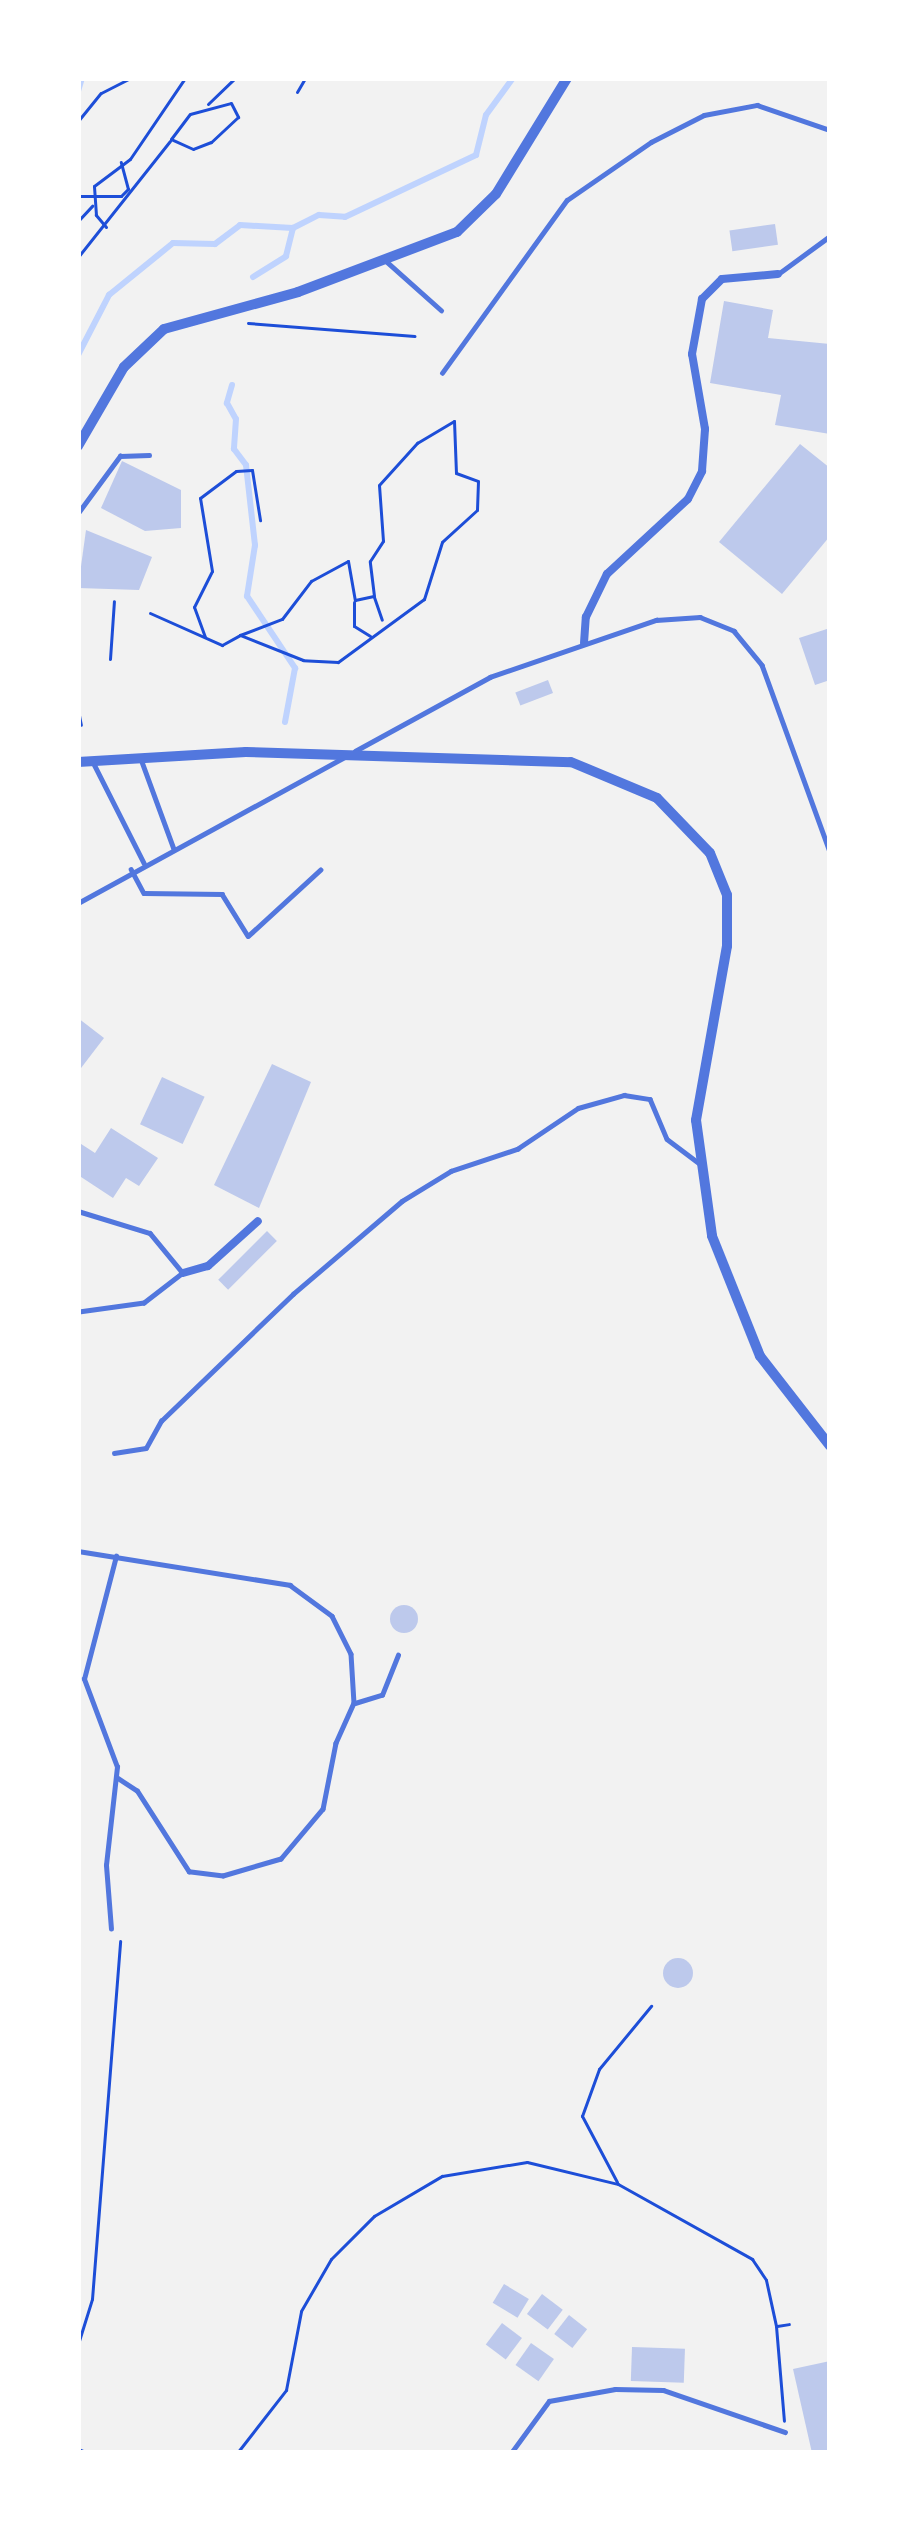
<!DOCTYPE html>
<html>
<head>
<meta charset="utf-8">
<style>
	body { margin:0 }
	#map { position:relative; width:908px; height:2531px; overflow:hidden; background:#f2f2f2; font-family:Cabin,sans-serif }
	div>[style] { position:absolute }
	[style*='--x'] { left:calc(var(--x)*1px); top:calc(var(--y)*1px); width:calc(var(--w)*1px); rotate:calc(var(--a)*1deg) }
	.stream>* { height:6px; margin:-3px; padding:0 3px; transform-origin:3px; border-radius:3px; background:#bfd3fe }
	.building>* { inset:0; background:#bdc9ec; transform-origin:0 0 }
	.round { border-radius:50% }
	.path>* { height:3px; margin:-1.5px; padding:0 1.5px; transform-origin:1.5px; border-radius:1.5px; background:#1d4ed8 }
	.service>* { height:4.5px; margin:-2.25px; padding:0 2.25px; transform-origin:2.25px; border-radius:2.25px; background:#5277de }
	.minor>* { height:8px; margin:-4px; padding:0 4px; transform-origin:4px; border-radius:4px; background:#5277de }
	.tertiary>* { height:10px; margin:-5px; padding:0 5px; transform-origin:5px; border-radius:5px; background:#5277de }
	span { translate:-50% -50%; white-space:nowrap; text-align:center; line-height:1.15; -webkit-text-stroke:12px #fff; paint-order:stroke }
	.frame { position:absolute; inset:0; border:81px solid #fff; pointer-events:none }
</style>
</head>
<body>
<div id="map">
	<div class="stream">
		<i style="--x:78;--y:91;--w:14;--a:-73"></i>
		<i style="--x:253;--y:277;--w:39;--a:-32"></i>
		<i style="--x:286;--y:256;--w:29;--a:-76"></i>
		<i style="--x:78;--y:355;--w:68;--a:-62.7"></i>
		<i style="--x:109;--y:295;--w:82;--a:-39.1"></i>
		<i style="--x:173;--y:243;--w:42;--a:1.4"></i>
		<i style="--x:215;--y:244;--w:31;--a:-37"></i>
		<i style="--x:240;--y:225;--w:53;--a:3.2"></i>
		<i style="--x:293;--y:228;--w:29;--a:-27"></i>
		<i style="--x:319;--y:215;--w:26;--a:4"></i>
		<i style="--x:345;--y:217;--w:145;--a:-25.3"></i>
		<i style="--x:476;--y:155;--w:41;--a:-76"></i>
		<i style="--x:486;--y:115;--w:46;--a:-53.9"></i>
		<i style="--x:232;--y:385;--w:19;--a:106"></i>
		<i style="--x:227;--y:403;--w:18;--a:61"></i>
		<i style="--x:236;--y:419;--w:30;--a:94"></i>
		<i style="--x:234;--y:449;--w:20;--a:53"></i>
		<i style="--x:246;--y:465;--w:81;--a:83.6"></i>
		<i style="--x:255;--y:545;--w:52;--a:98.9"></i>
		<i style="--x:247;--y:596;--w:87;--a:56.3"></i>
		<i style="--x:295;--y:668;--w:55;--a:100.5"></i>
	</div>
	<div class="building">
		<i style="left:775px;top:224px;width:21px;height:46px;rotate:82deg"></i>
		<i style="clip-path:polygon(724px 301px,773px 310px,768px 338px,830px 344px,830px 434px,775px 425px,781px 395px,710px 383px)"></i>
		<i style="clip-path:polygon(800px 444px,830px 468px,830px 536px,782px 594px,719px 542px)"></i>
		<i style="clip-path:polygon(122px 461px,181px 490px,181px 528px,145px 531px,101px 508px)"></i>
		<i style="clip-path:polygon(86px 530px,152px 557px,139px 590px,78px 588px)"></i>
		<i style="clip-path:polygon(830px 628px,830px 680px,815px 685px,799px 638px)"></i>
		<i style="left:548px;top:680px;width:14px;height:35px;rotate:69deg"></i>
		<i style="clip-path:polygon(78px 1018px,104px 1038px,78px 1072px)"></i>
		<i style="clip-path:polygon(272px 1064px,311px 1082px,259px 1208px,214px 1185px)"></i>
		<i style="left:162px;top:1077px;width:47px;height:52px;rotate:25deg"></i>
		<i style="clip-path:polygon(111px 1128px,158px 1158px,139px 1186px,126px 1178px,113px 1198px,78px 1175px,78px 1142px,95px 1153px)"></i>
		<i style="left:267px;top:1231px;width:14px;height:69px;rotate:45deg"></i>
		<i class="round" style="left:390px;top:1605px;width:28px;height:28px"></i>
		<i class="round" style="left:663px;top:1958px;width:30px;height:30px"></i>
		<i style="left:504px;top:2284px;width:29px;height:22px;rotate:31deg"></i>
		<i style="left:542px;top:2294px;width:26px;height:25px;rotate:37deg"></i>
		<i style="left:569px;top:2315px;width:23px;height:24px;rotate:38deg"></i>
		<i style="left:502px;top:2323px;width:25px;height:27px;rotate:37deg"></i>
		<i style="left:531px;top:2343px;width:28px;height:27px;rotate:35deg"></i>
		<i style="left:632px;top:2347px;width:53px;height:34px;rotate:2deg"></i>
		<i style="clip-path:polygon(830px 2361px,830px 2453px,812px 2453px,793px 2369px)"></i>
	</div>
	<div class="path">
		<i style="--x:297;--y:92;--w:16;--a:-60"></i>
		<i style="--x:231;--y:103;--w:16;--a:63"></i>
		<i style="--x:238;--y:117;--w:37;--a:137"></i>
		<i style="--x:211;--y:142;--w:19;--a:159"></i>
		<i style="--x:193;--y:149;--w:24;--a:-156"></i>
		<i style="--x:171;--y:139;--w:31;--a:-53"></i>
		<i style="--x:190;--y:114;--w:42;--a:-15"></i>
		<i style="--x:208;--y:104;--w:37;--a:-44"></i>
		<i style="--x:78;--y:121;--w:36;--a:-51"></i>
		<i style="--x:101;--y:93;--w:33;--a:-27"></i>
		<i style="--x:78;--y:196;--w:43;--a:0"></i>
		<i style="--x:121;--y:196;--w:10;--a:-45"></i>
		<i style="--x:128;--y:189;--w:28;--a:-105"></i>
		<i style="--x:78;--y:221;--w:21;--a:-47"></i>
		<i style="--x:106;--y:227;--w:16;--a:-130"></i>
		<i style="--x:96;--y:215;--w:29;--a:-94"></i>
		<i style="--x:94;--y:186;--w:45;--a:-36.9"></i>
		<i style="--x:130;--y:159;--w:98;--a:-55.8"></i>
		<i style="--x:78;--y:257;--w:148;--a:-51.6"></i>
		<i style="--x:248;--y:323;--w:167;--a:4.5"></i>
		<i style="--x:454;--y:421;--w:52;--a:87.8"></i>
		<i style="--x:456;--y:473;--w:23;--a:20"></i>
		<i style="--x:478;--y:481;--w:29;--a:92"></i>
		<i style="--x:477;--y:510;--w:47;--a:137.6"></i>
		<i style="--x:442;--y:542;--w:60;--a:107.5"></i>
		<i style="--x:424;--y:599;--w:107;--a:143.8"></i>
		<i style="--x:338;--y:662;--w:35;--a:-177"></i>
		<i style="--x:303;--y:660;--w:68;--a:-158.4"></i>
		<i style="--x:240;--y:635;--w:45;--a:-20.9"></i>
		<i style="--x:282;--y:619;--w:48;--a:-52.7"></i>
		<i style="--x:311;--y:581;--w:42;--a:-28.4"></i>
		<i style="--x:348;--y:561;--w:40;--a:80"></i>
		<i style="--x:355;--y:600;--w:19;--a:-12"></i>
		<i style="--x:374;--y:596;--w:35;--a:-97"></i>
		<i style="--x:370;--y:561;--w:24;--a:-57"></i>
		<i style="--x:383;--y:541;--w:56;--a:-94.1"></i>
		<i style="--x:379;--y:485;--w:57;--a:-47.9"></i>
		<i style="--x:417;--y:443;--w:43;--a:-30.7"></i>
		<i style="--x:374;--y:597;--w:24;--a:71"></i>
		<i style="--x:354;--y:602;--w:24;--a:90"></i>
		<i style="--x:354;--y:626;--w:19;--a:32"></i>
		<i style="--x:150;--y:613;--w:79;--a:24"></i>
		<i style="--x:222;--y:645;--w:21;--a:-29"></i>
		<i style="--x:205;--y:637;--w:32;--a:-110"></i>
		<i style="--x:194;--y:607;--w:40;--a:-63.4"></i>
		<i style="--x:212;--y:571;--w:74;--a:-99.3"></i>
		<i style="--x:200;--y:498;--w:45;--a:-36.9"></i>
		<i style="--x:236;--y:471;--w:16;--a:-4"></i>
		<i style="--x:252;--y:470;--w:51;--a:80.9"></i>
		<i style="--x:110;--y:659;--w:58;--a:-86.1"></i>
		<i style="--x:78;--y:710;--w:15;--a:79"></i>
		<i style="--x:617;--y:2182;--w:75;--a:-117.9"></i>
		<i style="--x:582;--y:2116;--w:50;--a:-70.1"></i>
		<i style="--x:599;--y:2069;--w:82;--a:-50.5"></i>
		<i style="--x:777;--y:2326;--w:12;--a:-9"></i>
		<i style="--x:78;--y:2344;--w:47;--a:-72.7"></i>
		<i style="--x:92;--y:2299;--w:359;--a:-85.5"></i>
		<i style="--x:78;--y:2449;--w:11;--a:22"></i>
		<i style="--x:237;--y:2453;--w:80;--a:-52.1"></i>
		<i style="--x:286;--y:2390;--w:80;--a:-79.2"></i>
		<i style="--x:301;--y:2311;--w:60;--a:-60"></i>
		<i style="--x:331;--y:2259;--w:61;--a:-45"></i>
		<i style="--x:374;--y:2216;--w:79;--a:-30.5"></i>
		<i style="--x:442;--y:2176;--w:86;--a:-9.4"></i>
		<i style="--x:527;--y:2162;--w:94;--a:13.6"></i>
		<i style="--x:618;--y:2184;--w:154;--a:29.2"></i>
		<i style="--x:752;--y:2259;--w:25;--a:56"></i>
		<i style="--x:766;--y:2280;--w:47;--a:77.7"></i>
		<i style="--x:776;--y:2326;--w:95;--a:85.2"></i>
	</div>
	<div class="service">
		<i style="--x:386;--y:261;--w:74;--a:41.7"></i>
		<i style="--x:778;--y:274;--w:64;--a:-36.2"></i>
		<i style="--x:442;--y:373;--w:213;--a:-54.2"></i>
		<i style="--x:567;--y:200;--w:102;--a:-34.6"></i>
		<i style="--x:651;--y:142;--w:59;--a:-27"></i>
		<i style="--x:704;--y:115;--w:54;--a:-10.7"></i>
		<i style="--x:757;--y:105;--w:77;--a:18.9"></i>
		<i style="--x:78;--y:513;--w:71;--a:-53.6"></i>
		<i style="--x:120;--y:456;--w:29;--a:-2"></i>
		<i style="--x:355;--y:751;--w:154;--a:-28.7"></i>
		<i style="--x:490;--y:677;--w:176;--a:-19"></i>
		<i style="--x:656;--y:620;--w:44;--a:-3.9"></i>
		<i style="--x:700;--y:617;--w:37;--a:22"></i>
		<i style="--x:734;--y:631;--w:44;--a:50.5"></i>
		<i style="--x:762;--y:665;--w:199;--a:70"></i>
		<i style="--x:141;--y:759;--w:96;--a:69.9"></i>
		<i style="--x:93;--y:762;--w:113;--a:63.2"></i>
		<i style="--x:131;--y:869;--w:27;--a:62"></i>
		<i style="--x:144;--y:893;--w:78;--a:0.7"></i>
		<i style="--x:222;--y:894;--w:49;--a:58.2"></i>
		<i style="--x:248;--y:936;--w:98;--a:-42.5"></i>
		<i style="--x:78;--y:903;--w:304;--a:-28.7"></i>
		<i style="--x:78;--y:1211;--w:75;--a:17"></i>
		<i style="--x:150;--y:1233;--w:52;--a:50.5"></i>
		<i style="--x:183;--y:1273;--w:49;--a:142.4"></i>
		<i style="--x:144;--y:1303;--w:67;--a:172.2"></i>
		<i style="--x:114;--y:1453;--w:32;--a:-9"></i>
		<i style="--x:146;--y:1448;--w:31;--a:-61"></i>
		<i style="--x:161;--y:1421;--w:183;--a:-43.9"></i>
		<i style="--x:293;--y:1294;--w:143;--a:-40.5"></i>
		<i style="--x:402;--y:1201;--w:57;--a:-31.5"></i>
		<i style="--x:451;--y:1171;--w:70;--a:-18.4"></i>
		<i style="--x:517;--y:1149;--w:73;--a:-33.9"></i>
		<i style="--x:578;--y:1108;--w:48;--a:-15.8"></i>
		<i style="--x:624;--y:1095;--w:26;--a:9"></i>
		<i style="--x:650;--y:1099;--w:43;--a:67"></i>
		<i style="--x:667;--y:1139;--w:39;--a:37"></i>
		<i style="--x:78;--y:1551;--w:215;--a:9.1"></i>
		<i style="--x:290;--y:1585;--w:52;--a:36.4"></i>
		<i style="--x:332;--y:1616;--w:42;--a:63.4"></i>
		<i style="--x:351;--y:1654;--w:49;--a:86.5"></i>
		<i style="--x:354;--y:1703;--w:44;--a:114.2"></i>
		<i style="--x:336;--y:1743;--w:67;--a:101.1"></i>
		<i style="--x:323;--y:1809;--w:65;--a:130"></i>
		<i style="--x:281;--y:1859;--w:60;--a:163.7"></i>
		<i style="--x:223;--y:1876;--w:34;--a:-173"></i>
		<i style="--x:189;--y:1872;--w:96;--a:-122.7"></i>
		<i style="--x:137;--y:1791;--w:24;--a:-147"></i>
		<i style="--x:355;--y:1703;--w:28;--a:-17"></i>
		<i style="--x:382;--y:1695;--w:43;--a:-68.2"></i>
		<i style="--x:111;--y:1929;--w:64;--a:-94.5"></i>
		<i style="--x:106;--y:1865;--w:99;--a:-83.6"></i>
		<i style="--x:117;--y:1767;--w:94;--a:-110.6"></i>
		<i style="--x:84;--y:1679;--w:127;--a:-75.4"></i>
		<i style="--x:511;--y:2453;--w:64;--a:-53.8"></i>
		<i style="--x:549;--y:2401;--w:67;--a:-10.3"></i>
		<i style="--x:615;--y:2389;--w:48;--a:1.2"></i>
		<i style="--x:663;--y:2390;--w:129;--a:19"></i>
	</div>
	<div class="minor">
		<i style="--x:584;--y:643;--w:26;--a:-86"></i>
		<i style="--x:586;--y:617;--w:48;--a:-64"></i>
		<i style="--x:607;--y:574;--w:110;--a:-42.8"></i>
		<i style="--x:688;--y:499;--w:31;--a:-63"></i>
		<i style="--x:702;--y:471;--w:42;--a:-85.9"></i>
		<i style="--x:705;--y:429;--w:76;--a:-99.8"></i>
		<i style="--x:692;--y:354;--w:56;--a:-79.7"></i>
		<i style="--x:702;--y:299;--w:28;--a:-45"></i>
		<i style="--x:722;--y:279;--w:56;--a:-5.1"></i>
		<i style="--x:183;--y:1273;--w:26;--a:-16"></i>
		<i style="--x:208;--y:1266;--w:67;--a:-42"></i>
	</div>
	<div class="tertiary">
		<i style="--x:78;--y:446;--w:91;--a:-59.8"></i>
		<i style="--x:124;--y:367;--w:55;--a:-43.5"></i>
		<i style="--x:164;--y:329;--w:139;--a:-15.4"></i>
		<i style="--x:298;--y:292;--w:170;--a:-20.7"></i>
		<i style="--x:457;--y:232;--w:54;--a:-44.3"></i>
		<i style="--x:496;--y:194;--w:136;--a:-58.5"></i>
		<i style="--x:78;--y:762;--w:168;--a:-3.4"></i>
		<i style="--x:246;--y:752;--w:325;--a:1.8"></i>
		<i style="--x:571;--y:762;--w:93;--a:22.7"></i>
		<i style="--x:657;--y:798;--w:76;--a:46.1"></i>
		<i style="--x:710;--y:853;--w:45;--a:68"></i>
		<i style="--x:727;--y:895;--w:51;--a:90"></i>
		<i style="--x:727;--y:946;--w:177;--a:100.1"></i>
		<i style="--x:696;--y:1120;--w:117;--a:82.1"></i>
		<i style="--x:712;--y:1236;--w:129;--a:68.2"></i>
		<i style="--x:760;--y:1356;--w:114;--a:52.1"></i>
	</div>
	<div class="frame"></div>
</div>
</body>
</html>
